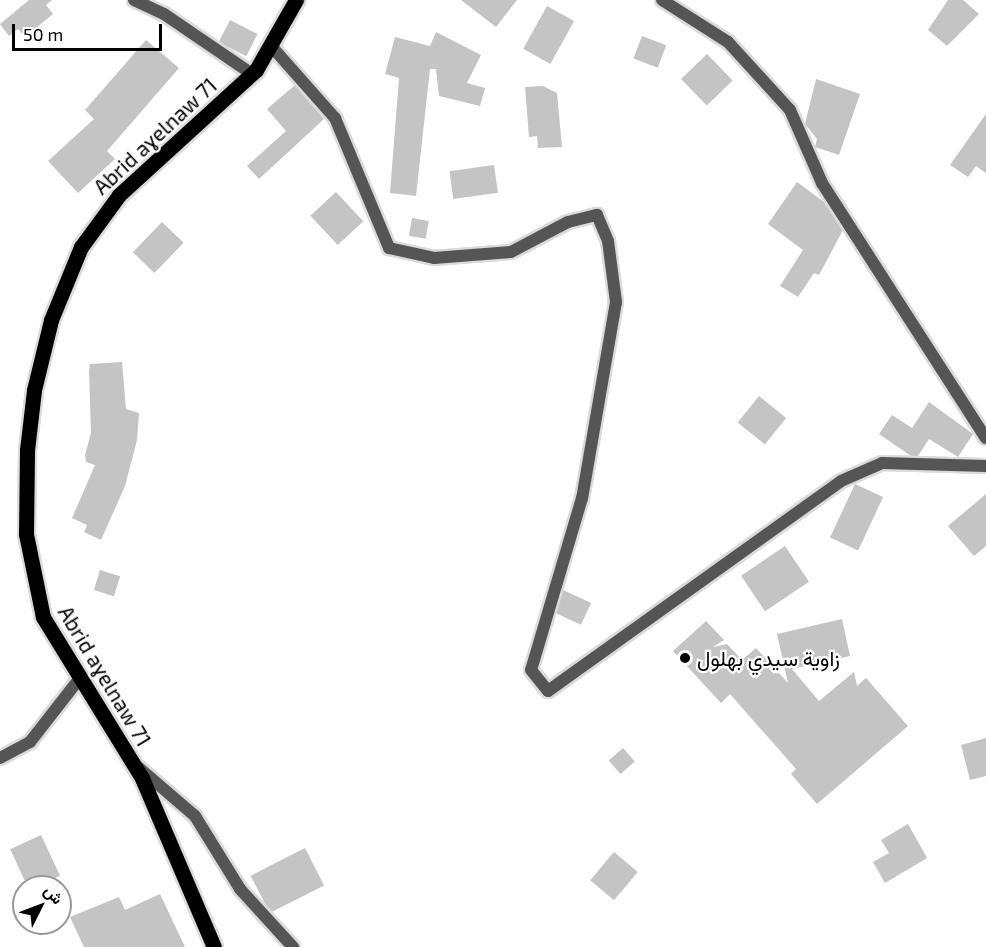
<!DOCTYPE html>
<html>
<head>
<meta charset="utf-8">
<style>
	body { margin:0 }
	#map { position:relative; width:986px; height:947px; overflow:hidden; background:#fff; font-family:"Exo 2",Vazirmatn,sans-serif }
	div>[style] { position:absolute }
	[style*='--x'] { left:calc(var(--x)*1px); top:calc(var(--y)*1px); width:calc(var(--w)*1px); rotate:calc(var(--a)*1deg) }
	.building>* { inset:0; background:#c4c4c4; transform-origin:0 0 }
	.roads { filter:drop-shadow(2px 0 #dbdbdb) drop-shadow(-2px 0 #dbdbdb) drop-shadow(0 2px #dbdbdb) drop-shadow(0 -2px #dbdbdb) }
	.minor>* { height:12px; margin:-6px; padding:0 6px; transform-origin:6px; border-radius:6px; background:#555 }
	.primary>* { height:15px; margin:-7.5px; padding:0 7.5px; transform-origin:7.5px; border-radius:7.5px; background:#000 }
	.dots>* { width:16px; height:16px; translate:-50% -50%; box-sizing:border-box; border:3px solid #fff; border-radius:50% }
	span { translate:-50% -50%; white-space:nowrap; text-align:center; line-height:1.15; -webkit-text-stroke:4.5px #fff; paint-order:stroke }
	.street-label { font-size:21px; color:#000 }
	.poi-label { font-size:21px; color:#000 }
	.left { translate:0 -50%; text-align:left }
	.north { position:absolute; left:12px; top:875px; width:60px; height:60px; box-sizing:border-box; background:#fff; border:2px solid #999; border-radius:50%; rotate:48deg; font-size:16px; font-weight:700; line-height:24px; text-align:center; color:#000 }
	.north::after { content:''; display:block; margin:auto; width:21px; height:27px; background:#000; clip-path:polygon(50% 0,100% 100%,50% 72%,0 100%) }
	.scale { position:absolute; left:12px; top:24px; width:150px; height:27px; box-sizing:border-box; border:3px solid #000; border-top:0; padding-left:8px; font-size:18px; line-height:21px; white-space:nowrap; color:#000; -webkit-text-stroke:4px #fff; paint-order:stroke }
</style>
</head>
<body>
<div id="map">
	<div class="building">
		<i style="clip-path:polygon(29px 0,52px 0,46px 5px,53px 14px,25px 37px,18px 29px,9px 36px,0 24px)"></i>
		<i style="clip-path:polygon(461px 0,517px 0,496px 27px)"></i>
		<i style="clip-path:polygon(948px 0,963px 0,979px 14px,947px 46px,928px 30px)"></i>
		<i style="left:547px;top:6px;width:31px;height:49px;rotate:29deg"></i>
		<i style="left:230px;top:20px;width:31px;height:25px;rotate:27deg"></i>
		<i style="clip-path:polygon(436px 32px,481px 55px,467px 83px,485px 88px,480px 106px,439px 96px,436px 69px,430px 69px,416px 196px,390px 193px,399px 78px,385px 74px,395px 37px,430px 46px)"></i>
		<i style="left:642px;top:36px;width:26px;height:24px;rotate:21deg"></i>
		<i style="clip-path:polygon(146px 40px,179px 68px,107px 151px,115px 159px,78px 193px,48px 161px,94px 119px,85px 110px)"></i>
		<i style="left:707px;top:54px;width:37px;height:36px;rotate:46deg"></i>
		<i style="clip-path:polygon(816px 79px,860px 94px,839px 155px,815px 147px,817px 139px,805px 124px)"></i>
		<i style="clip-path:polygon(295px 85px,324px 119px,259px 179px,247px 166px,286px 131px,267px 109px)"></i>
		<i style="clip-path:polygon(543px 86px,557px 93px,562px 147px,538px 148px,537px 136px,529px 137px,525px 87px)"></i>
		<i style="clip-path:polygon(986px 114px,986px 173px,976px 166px,968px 177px,950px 165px)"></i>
		<i style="left:494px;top:165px;width:28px;height:45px;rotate:82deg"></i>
		<i style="clip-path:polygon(797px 182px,824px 202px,843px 230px,819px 275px,814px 273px,798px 297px,780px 286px,803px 250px,768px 224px)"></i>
		<i style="left:336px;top:192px;width:40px;height:35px;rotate:47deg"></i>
		<i style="left:412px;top:218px;width:17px;height:18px;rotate:10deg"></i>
		<i style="left:162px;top:222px;width:30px;height:42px;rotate:44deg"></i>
		<i style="clip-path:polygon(122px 362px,126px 409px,139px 413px,137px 440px,125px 486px,101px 540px,84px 532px,87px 525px,72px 518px,95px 465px,86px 462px,85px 455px,91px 433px,89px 371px,90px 364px)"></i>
		<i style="left:759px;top:396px;width:35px;height:34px;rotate:39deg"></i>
		<i style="clip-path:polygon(929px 402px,973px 434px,958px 457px,929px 439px,918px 456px,911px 456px,879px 434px,892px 415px,912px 428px)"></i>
		<i style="left:855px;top:484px;width:31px;height:59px;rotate:25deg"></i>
		<i style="clip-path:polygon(986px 494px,986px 546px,974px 556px,948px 526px)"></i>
		<i style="left:785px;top:546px;width:43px;height:53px;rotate:56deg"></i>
		<i style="left:100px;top:570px;width:21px;height:21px;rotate:17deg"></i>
		<i style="left:563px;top:590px;width:31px;height:24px;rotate:25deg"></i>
		<i style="clip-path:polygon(842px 619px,850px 656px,792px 669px,819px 701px,854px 672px,857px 686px,866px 678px,908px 726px,817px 804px,791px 774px,796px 769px,730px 694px,721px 703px,673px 651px,706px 621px,724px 640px,713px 647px,727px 644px,742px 660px,756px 648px,788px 683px,777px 634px)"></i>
		<i style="clip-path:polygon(986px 738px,986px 776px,970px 780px,961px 745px)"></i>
		<i style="left:623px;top:748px;width:18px;height:19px;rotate:49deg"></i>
		<i style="clip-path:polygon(908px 824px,927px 858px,885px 883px,873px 862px,889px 853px,881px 840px)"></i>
		<i style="left:41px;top:835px;width:45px;height:34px;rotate:65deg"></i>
		<i style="left:305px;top:848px;width:42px;height:61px;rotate:63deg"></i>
		<i style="left:614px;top:852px;width:31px;height:37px;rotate:40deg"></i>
		<i style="clip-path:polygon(160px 894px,185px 947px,84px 947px,70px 917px,119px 897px,125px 910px)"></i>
	</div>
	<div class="roads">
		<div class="minor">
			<i style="--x:134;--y:0;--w:33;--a:25"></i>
			<i style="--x:164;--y:14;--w:107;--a:34.3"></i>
			<i style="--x:662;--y:0;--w:78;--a:32.5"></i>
			<i style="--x:728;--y:42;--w:92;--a:47.6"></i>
			<i style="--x:790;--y:110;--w:80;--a:66.3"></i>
			<i style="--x:822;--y:183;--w:303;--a:57.3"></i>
			<i style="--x:273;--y:48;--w:94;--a:48.5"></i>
			<i style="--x:335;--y:118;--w:141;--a:67.4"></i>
			<i style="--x:389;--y:248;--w:46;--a:12.5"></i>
			<i style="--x:434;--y:258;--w:77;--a:-4.5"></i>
			<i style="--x:511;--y:252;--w:64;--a:-27.8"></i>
			<i style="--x:568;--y:222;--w:30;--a:-14"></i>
			<i style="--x:597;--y:215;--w:28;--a:67"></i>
			<i style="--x:608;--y:241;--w:62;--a:82.5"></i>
			<i style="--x:616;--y:302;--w:199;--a:99.8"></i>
			<i style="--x:582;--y:498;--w:179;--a:106.5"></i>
			<i style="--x:531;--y:670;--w:27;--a:51"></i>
			<i style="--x:548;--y:691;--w:360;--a:-35.6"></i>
			<i style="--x:841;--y:481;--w:45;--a:-23.7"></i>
			<i style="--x:882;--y:463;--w:104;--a:1.7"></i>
			<i style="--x:0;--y:758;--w:34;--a:-28"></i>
			<i style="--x:30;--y:742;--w:81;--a:-52"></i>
			<i style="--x:138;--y:767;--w:75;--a:40.7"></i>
			<i style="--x:195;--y:816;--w:86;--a:58.3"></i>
			<i style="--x:240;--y:889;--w:79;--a:47.6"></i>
		</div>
		<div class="primary">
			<i style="--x:214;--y:947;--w:184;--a:-113.1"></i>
			<i style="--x:142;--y:778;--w:189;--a:-121.6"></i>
			<i style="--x:43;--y:617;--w:85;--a:-101.6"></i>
			<i style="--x:26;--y:534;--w:84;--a:-89.3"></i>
			<i style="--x:27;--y:450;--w:60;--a:-83.3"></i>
			<i style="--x:34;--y:390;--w:72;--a:-76.3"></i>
			<i style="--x:51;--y:320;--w:79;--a:-67.7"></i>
			<i style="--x:81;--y:247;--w:64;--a:-53.8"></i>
			<i style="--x:119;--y:195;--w:185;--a:-42.4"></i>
			<i style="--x:256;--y:70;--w:81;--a:-60.3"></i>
		</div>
	</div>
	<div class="dots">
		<i style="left:685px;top:658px;background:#000"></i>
	</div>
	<div class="street-label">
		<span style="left:155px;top:136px;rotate:-43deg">Abrid aɣelnaw 71</span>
		<span style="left:105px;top:676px;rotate:59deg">Abrid aɣelnaw 71</span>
	</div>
	<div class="poi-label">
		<span class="left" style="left:697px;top:658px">زاوية سيدي بهلول</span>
	</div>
	<div class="north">ش</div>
	<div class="scale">50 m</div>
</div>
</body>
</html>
